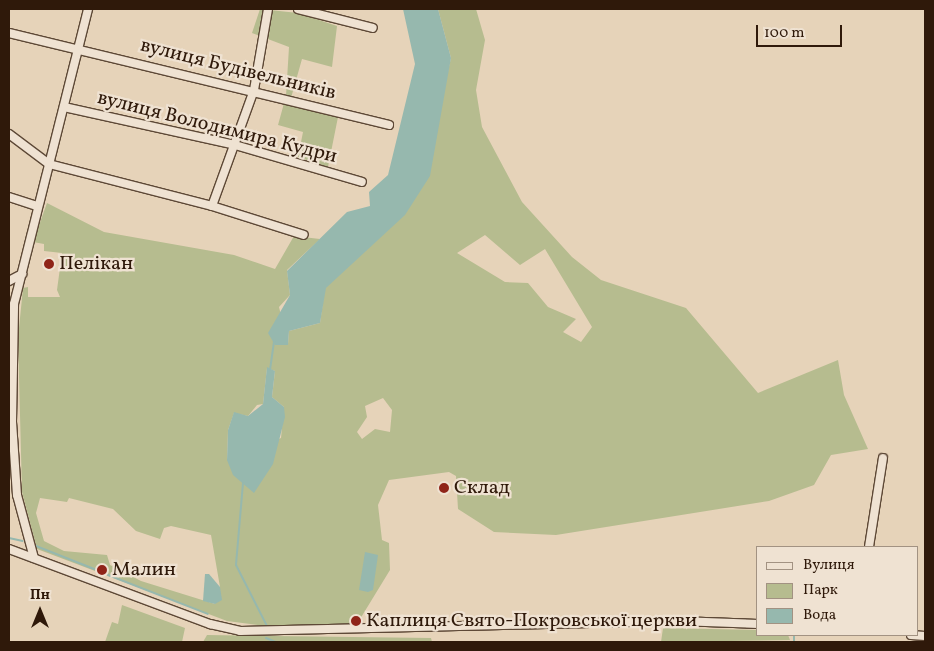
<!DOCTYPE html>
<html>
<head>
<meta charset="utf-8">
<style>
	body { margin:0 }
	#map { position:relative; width:934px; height:651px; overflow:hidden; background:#e6d3b9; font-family:Vollkorn,serif }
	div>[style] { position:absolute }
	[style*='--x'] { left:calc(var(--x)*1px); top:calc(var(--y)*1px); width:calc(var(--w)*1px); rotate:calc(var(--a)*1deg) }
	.green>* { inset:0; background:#b6bc8f }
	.water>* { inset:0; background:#96b8ae }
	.stream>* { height:2px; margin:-1px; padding:0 1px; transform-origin:1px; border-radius:1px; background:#96b8ae }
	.roads { filter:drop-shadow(1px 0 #5d4836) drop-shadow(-1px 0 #5d4836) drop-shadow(0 1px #5d4836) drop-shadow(0 -1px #5d4836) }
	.minor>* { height:8px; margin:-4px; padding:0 4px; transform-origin:4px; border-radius:4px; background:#efe2d2 }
	.dots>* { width:14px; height:14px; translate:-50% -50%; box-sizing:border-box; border:2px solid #efe2d2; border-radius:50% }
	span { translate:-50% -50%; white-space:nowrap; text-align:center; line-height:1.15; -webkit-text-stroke:4.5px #efe2d2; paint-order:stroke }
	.street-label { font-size:20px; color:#2f190a }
	.poi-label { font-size:20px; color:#2f190a }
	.left { translate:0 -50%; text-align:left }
	.frame { position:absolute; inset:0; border:10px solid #2f190a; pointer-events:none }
	.legend { position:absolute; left:756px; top:546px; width:162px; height:90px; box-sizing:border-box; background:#efe2d2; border:1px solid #a29282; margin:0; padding:6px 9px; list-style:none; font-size:15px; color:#2f190a }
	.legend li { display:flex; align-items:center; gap:10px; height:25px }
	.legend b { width:25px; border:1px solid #a29282 }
	.north { position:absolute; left:15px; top:586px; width:50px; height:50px; -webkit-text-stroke:4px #efe2d2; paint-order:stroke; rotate:0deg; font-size:14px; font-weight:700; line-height:20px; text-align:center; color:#2f190a }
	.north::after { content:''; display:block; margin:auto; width:18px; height:22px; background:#2f190a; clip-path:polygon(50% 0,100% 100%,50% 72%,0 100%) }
	.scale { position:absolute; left:756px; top:25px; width:86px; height:22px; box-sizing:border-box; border:2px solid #2f190a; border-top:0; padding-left:6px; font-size:15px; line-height:18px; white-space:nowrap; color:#2f190a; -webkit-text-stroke:4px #efe2d2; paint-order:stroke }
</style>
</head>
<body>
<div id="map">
	<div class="green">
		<i style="clip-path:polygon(260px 9px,298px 13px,337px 26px,332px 67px,302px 59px,289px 105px,338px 117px,328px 167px,298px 157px,303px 132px,278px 125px,286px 96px,289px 47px,252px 33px)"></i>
		<i style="clip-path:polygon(evenodd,438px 9px,476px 9px,485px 40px,476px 90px,482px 127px,522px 202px,572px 257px,601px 280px,686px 308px,758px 393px,838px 360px,844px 395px,868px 449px,831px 455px,814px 485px,769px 501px,556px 535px,494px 532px,458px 509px,456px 476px,449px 472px,389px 480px,378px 505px,382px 540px,389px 543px,390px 570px,357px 624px,273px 627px,227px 621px,37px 549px,22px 492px,18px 338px,23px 288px,28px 287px,28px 297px,60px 297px,57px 290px,62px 253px,44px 251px,44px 244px,33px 242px,47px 203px,104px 232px,234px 255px,275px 269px,294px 236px,320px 239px,287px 270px,290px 295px,279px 307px,288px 344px,289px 331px,320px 323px,325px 288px,341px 270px,445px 84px,451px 58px,438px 9px,485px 235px,520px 265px,545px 249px,592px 327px,581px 342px,563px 332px,576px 319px,548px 307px,528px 283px,505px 282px,457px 253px,485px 235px,438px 9px,267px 368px,275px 371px,272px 397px,284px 407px,281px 438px,227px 460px,228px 430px,234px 413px,248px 416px,257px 405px,263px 404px,267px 368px,438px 9px,383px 398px,392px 410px,390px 432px,375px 429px,362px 439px,357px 432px,367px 417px,365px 406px,383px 398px,438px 9px,40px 498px,67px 502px,69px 498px,113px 509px,136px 531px,160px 539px,164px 528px,171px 526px,211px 535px,220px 587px,215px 604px,141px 581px,110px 565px,107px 555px,64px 551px,44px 541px,36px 513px,40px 498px)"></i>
		<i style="clip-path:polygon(122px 605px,185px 628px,182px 642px,105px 642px,112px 622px,118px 624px)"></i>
		<i style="clip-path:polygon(663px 628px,758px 630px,758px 635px,788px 635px,790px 640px,661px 642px)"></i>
		<i style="clip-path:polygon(207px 635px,431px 638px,432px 642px,203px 642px)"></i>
	</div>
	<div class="water">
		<i style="clip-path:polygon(403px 9px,438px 9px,451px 58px,430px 176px,405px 215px,326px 288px,320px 323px,289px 331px,288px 345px,275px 345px,268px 333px,290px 295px,287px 271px,347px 212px,370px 206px,369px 192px,388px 175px,415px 64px)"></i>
		<i style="clip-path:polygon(267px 367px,275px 371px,272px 397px,284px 407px,285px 417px,273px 464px,254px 493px,233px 475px,227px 460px,228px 430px,234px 412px,248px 416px,263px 404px)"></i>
		<i style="clip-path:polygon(365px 552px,378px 555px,373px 590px,368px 592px,359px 590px)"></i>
		<i style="clip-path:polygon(209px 574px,220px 587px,222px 600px,215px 604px,203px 601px,205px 574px)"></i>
	</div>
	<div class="stream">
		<i style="--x:270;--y:370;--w:30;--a:-82"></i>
		<i style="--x:243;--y:483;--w:82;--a:94.9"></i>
		<i style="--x:236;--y:565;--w:68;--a:63.1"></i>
		<i style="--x:9;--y:538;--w:14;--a:12"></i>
		<i style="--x:36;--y:546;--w:68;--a:21.6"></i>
		<i style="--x:108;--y:575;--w:107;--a:21.3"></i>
		<i style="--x:266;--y:638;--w:11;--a:22"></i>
		<i style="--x:794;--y:642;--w:7;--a:-90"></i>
	</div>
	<div class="roads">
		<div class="minor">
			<i style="--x:298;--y:9;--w:77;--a:14.2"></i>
			<i style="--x:9;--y:33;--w:391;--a:13.6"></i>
			<i style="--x:64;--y:107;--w:175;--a:12.5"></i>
			<i style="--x:235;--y:145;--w:132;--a:16.2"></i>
			<i style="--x:9;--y:134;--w:50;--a:36.9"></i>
			<i style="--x:49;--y:164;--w:168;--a:14.4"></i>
			<i style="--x:212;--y:206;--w:96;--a:17.5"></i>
			<i style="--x:9;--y:197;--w:28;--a:18"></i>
			<i style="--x:212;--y:206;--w:123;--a:-70.1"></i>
			<i style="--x:254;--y:90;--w:82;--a:-80.2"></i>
			<i style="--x:9;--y:281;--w:15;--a:-28"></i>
			<i style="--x:869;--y:547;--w:90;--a:-81.1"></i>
			<i style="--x:9;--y:549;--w:215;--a:20.5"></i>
			<i style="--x:210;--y:624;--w:31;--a:13"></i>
			<i style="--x:240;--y:631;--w:438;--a:-1.3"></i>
			<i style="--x:678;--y:621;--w:80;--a:2.1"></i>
			<i style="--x:34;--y:558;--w:65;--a:-105.1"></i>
			<i style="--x:17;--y:495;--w:73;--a:-93.9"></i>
			<i style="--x:12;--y:422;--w:118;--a:-89"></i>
			<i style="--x:14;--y:304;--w:304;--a:-75.9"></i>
			<i style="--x:911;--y:635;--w:14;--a:4"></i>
		</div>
	</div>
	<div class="dots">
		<i style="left:49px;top:264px;background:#8f2418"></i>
		<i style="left:444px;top:488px;background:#8f2418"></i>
		<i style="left:102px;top:570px;background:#8f2418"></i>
		<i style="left:356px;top:621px;background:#8f2418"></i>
	</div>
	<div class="street-label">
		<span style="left:238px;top:70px;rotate:14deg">вулиця Будівельників</span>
		<span style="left:217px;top:128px;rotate:14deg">вулиця Володимира Кудри</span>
	</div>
	<div class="poi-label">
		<span class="left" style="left:59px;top:264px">Пелікан</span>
		<span class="left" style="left:454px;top:488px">Склад</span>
		<span class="left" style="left:112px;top:570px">Малин</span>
		<span class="left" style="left:366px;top:621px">Каплиця Свято-Покровської церкви</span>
	</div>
	<div class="frame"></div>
	<ul class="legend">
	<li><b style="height:6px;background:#efe2d2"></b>Вулиця</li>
	<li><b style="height:14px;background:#b6bc8f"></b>Парк</li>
	<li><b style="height:14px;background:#96b8ae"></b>Вода</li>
	</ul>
	<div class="north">Пн</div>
	<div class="scale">100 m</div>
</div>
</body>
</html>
